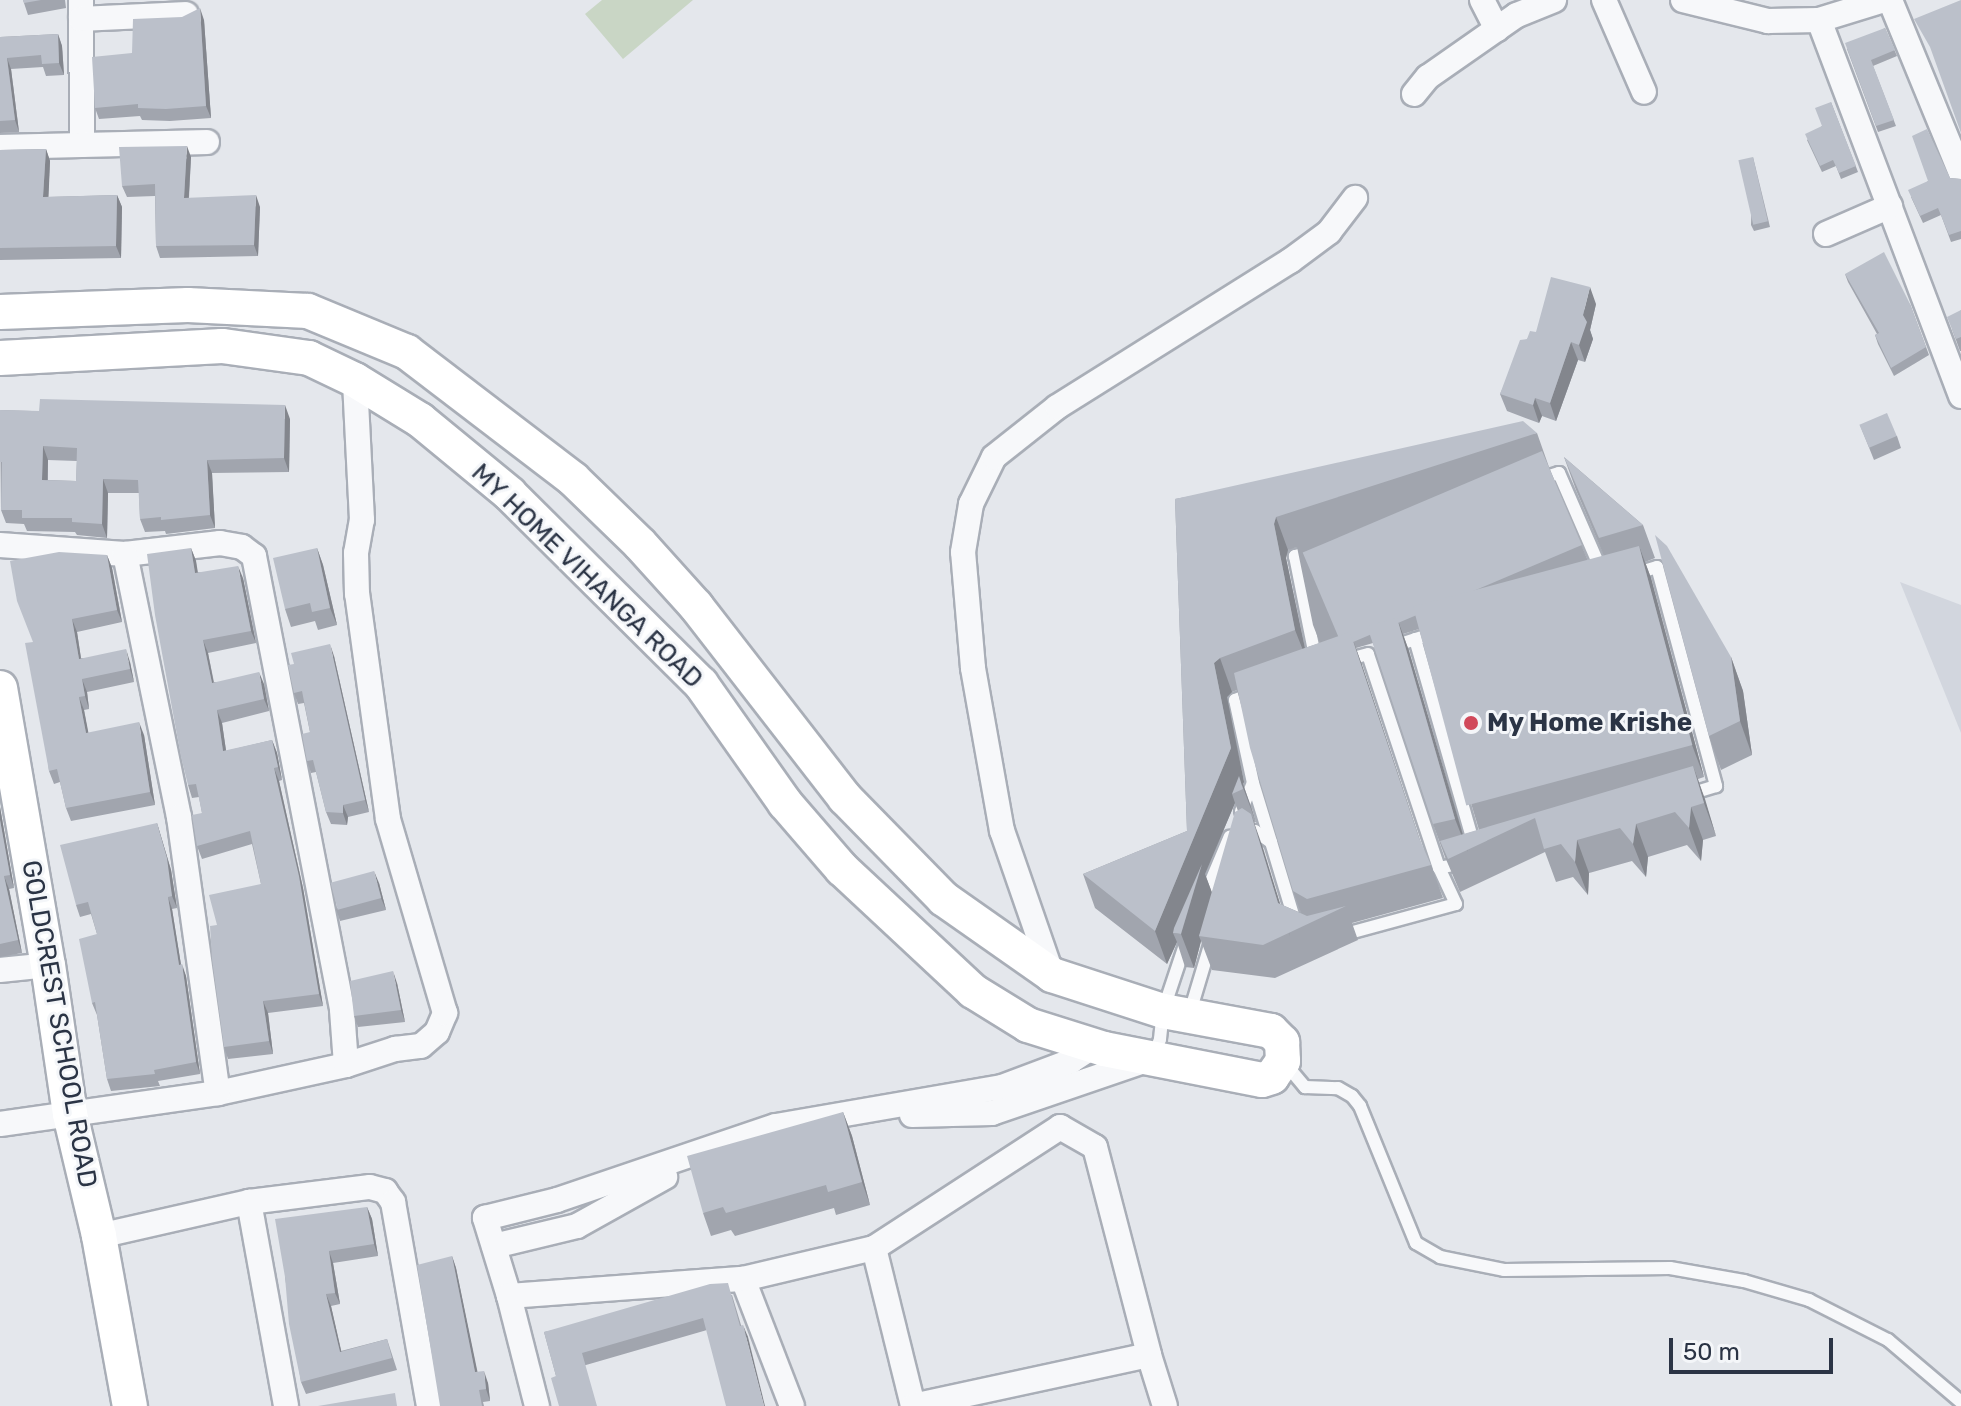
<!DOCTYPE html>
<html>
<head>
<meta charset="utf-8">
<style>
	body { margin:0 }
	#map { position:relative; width:1961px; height:1406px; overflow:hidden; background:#e4e7ec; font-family:Rubik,sans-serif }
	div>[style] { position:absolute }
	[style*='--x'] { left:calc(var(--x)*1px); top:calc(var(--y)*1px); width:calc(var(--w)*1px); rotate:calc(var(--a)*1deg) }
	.built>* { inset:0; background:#d2d6de }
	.green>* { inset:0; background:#c9d6c5 }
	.roads { filter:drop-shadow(2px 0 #a9aeb7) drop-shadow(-2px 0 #a9aeb7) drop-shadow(0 2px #a9aeb7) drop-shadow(0 -2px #a9aeb7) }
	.lane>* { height:12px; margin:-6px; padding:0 6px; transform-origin:6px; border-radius:6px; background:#f7f8fa }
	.street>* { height:24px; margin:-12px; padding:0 12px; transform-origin:12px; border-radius:12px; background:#f7f8fa }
	.secondary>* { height:34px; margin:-17px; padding:0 17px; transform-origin:17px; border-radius:17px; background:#fff }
	.wall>* { inset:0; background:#a1a5ae }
	.shaded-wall>* { inset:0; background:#83868d }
	.building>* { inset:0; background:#bbc0ca; transform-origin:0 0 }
	.dots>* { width:22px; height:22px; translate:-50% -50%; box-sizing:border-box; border:4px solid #f4f6f9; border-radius:50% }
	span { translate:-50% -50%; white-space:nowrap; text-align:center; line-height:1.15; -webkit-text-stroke:6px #f4f6f9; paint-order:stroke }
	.street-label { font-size:26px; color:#2b3445 }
	.poi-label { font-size:26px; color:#2b3445; font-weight:700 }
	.left { translate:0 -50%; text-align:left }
	.scale { position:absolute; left:1669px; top:1338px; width:164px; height:36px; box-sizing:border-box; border:4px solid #2b3445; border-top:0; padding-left:10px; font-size:24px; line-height:28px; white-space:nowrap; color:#2b3445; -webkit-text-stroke:6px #f4f6f9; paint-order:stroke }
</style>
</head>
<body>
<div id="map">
	<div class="built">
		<i style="clip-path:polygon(1900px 582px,1961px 605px,1961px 733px)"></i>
	</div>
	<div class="green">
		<i style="clip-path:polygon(602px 0,693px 0,623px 59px,585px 14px)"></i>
	</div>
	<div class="roads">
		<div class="lane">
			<i style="--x:1537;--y:480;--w:23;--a:-18"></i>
			<i style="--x:1559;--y:473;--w:110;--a:66.5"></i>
			<i style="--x:1313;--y:551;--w:19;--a:164"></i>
			<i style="--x:1295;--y:556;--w:107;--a:78.7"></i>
			<i style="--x:1634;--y:574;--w:24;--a:-17"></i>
			<i style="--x:1657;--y:567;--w:227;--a:74.9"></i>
			<i style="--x:1716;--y:786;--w:30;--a:163"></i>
			<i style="--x:1415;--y:639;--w:214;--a:74"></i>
			<i style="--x:1391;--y:647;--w:45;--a:-18"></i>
			<i style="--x:1253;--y:783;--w:62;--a:73"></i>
			<i style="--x:1241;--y:811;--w:30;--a:-67"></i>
			<i style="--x:1253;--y:783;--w:85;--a:-102.2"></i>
			<i style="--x:1235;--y:700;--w:18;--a:-22"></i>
			<i style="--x:1245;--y:838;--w:12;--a:-35"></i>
			<i style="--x:1255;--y:831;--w:19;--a:35"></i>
			<i style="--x:1271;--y:842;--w:87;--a:73.2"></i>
			<i style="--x:1439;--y:868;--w:25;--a:-12"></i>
			<i style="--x:1203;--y:900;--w:69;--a:-67.1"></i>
			<i style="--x:1342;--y:935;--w:118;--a:-15.2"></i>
			<i style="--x:1456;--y:904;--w:40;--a:-115"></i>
			<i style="--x:1439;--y:868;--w:225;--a:-108.4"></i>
			<i style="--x:1368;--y:654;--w:23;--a:165"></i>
			<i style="--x:1190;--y:1012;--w:73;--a:-73.3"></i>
			<i style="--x:1154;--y:1055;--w:17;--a:-69"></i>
			<i style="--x:1160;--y:1039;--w:28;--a:-84"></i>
			<i style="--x:1163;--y:1011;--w:76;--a:-71.6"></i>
			<i style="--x:1284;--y:1062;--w:33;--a:50"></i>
			<i style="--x:1305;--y:1087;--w:33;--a:2"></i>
			<i style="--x:1338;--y:1088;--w:16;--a:30"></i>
			<i style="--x:1352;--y:1096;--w:13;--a:51"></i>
			<i style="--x:1360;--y:1106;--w:148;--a:67.8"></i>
			<i style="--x:1416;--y:1243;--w:28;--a:30"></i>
			<i style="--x:1440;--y:1257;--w:65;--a:11.5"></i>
			<i style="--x:1504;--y:1270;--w:166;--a:-0.7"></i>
			<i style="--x:1670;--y:1268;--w:75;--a:10"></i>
			<i style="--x:1744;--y:1281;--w:68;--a:16.3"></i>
			<i style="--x:1809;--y:1300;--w:89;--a:26.9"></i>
			<i style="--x:1888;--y:1340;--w:96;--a:40.3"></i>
		</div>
		<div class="street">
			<i style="--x:81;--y:0;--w:145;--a:89.6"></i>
			<i style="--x:1482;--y:0;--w:33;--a:63"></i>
			<i style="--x:1604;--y:0;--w:100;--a:66.5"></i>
			<i style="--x:1683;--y:0;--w:88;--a:13.9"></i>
			<i style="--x:1768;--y:21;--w:51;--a:-1.1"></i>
			<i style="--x:1819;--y:20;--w:68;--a:-17.1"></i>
			<i style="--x:1890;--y:0;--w:187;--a:67.7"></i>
			<i style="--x:81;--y:19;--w:105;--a:-2.7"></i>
			<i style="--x:1819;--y:20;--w:402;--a:69.3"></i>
			<i style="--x:1414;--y:94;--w:22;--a:-51"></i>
			<i style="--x:1428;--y:77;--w:108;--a:-34.9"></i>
			<i style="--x:1517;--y:15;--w:40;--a:-22"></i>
			<i style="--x:0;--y:147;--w:207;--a:-1.4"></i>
			<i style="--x:1826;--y:234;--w:70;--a:-23.6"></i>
			<i style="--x:0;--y:545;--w:125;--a:4.1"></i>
			<i style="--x:125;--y:554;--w:96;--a:-6.6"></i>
			<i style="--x:220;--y:543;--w:22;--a:10"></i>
			<i style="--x:242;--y:547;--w:15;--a:37"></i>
			<i style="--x:254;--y:556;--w:462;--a:79"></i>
			<i style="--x:342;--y:1010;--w:55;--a:85.8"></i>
			<i style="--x:346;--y:1065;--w:131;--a:167.7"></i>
			<i style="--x:218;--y:1093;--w:220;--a:171.9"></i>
			<i style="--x:125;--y:554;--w:268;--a:78.4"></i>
			<i style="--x:179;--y:817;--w:279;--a:82"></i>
			<i style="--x:0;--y:970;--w:48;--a:-5.9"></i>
			<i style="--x:1052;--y:975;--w:152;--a:-109.1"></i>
			<i style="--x:1002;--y:831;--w:166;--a:-100.1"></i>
			<i style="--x:973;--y:668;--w:116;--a:-94.9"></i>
			<i style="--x:963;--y:552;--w:49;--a:-80.5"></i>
			<i style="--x:971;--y:504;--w:52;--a:-63.9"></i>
			<i style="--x:994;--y:457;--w:80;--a:-38.4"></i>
			<i style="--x:1057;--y:407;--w:275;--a:-32.1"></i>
			<i style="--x:1290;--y:261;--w:49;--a:-36.6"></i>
			<i style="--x:1329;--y:232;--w:43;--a:-52.6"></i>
			<i style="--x:346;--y:1065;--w:52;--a:-18.1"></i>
			<i style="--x:395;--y:1049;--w:26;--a:-7"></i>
			<i style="--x:421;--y:1046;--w:21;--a:-41"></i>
			<i style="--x:437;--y:1032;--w:21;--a:-67"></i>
			<i style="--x:445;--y:1013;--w:202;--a:-106.4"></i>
			<i style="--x:388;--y:819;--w:227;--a:-97.8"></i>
			<i style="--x:357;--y:594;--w:41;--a:-91.4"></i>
			<i style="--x:356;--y:553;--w:34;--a:-80"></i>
			<i style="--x:362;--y:520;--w:140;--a:-92.9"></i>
			<i style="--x:912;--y:1115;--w:80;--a:-1.4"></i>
			<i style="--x:992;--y:1113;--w:167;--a:-18.9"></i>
			<i style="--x:249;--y:1202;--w:207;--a:79.7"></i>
			<i style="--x:99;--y:1236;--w:154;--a:-12.8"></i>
			<i style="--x:249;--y:1202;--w:122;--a:-7.1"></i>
			<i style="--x:370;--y:1187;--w:16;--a:15"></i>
			<i style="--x:385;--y:1191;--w:14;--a:54"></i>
			<i style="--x:393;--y:1202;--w:207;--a:80"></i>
			<i style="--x:494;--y:1246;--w:85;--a:-13.5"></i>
			<i style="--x:577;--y:1226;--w:101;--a:-29.1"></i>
			<i style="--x:874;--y:1248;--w:163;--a:76.1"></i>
			<i style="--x:913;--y:1406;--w:241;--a:-12.2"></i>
			<i style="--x:743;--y:1279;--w:136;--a:68.9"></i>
			<i style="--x:509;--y:1296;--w:82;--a:-107.1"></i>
			<i style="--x:485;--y:1218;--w:74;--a:-14"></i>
			<i style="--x:557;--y:1200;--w:231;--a:-18.7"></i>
			<i style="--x:776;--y:1126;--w:229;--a:-9.8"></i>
			<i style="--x:1002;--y:1087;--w:74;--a:-20.6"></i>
			<i style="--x:1071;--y:1061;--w:27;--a:-33"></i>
			<i style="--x:537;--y:1406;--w:114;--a:-104.3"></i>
			<i style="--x:509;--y:1296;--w:235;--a:-4.2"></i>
			<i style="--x:743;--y:1279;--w:135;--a:-13.3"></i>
			<i style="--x:874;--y:1248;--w:222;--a:-33"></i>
			<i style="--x:1060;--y:1127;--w:40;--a:29.7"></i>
			<i style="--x:1095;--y:1147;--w:215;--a:75.4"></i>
			<i style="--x:1149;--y:1355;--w:53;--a:72.6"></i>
		</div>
		<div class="secondary">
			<i style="--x:0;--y:312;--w:188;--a:-2.1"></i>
			<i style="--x:188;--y:305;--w:120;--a:2.9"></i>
			<i style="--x:308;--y:311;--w:107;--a:22.5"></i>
			<i style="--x:407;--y:352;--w:209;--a:37.4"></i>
			<i style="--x:573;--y:479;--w:93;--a:44.1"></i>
			<i style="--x:640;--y:544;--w:84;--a:47.9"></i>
			<i style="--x:696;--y:606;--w:243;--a:52.2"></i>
			<i style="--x:845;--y:798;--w:141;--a:45.6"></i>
			<i style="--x:944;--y:899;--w:132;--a:35.1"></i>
			<i style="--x:1052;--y:975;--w:117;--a:18"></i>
			<i style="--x:1163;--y:1011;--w:110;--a:10.5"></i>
			<i style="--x:1271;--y:1031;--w:16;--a:45"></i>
			<i style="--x:1282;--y:1042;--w:19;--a:87"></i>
			<i style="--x:1283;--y:1061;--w:19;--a:125"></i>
			<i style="--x:1272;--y:1077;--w:10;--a:163"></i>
			<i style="--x:1262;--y:1080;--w:161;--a:-168.9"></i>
			<i style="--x:1104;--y:1049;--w:80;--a:-162.5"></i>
			<i style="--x:1028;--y:1025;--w:65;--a:-148.3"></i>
			<i style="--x:973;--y:991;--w:179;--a:-137"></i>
			<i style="--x:842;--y:869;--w:87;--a:-130.8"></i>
			<i style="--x:785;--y:803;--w:146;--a:-125.2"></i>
			<i style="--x:701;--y:684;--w:269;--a:-135.2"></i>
			<i style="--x:510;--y:494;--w:117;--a:-140.6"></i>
			<i style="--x:420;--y:420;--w:76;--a:-148.4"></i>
			<i style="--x:355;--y:380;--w:51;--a:-154.4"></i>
			<i style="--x:309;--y:358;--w:88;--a:-172.1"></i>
			<i style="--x:222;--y:346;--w:222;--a:176.9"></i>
			<i style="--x:0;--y:688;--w:281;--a:80.2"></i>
			<i style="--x:48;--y:965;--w:151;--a:81.6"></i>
			<i style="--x:70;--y:1114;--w:125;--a:76.6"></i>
			<i style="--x:99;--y:1236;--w:173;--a:79.7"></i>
		</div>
	</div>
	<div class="wall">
		<i style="clip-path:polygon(23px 0,65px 0,66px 8px,28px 15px)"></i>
		<i style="clip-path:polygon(204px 20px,211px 118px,170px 121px,142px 120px,140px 116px,99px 119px,95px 108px,132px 53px)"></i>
		<i style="clip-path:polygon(1885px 28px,1897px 56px,1873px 66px,1896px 126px,1878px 132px,1847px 49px)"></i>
		<i style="clip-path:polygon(58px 34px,62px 46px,64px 75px,46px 76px,43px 67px,11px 69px,19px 132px,0 133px,0 37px)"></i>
		<i style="clip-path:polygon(1831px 102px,1858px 172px,1841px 179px,1836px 166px,1822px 172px,1807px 140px,1822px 126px)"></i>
		<i style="clip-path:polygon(46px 149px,50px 161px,48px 197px,117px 195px,122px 207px,121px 258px,0 260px,0 150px)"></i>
		<i style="clip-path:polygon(191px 157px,189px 198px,260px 207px,258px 256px,160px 258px,156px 246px,155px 196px,127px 197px,122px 186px)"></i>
		<i style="clip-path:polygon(1753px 157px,1770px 227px,1754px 231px,1751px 225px)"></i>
		<i style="clip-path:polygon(1950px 178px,1961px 179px,1961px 239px,1951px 242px,1941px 215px,1923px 223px,1911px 197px,1928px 181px)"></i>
		<i style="clip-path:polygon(1845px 274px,1910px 304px,1929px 355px,1894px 376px,1878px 344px,1875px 335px,1877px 334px,1848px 282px)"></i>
		<i style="clip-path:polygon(1596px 304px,1590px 330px,1593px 339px,1585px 362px,1578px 360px,1556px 421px,1542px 416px,1539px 423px,1507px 411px,1500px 394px,1527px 339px,1536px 332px)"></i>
		<i style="clip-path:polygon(1961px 310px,1961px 351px,1960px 351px,1952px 329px)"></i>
		<i style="clip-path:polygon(evenodd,0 410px,290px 419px,289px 472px,212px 473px,215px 528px,166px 534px,165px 531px,145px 532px,140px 519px,139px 493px,108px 493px,107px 538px,77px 535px,75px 532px,27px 531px,24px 524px,6px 523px,1px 510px,0 410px,48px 460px,77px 461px,76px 481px,48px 480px,48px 460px)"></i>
		<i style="clip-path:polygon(1860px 425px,1897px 436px,1901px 448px,1874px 460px)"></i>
		<i style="clip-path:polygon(evenodd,1537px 433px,1549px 467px,1588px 561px,1604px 556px,1576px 490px,1564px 457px,1643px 525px,1655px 558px,1645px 562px,1651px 578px,1704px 777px,1698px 779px,1716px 836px,1703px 840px,1701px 861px,1687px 845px,1648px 857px,1646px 877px,1632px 861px,1589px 873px,1588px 895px,1573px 877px,1556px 882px,1545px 852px,1460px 892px,1445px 857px,1433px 824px,1373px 643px,1356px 648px,1422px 846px,1431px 865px,1443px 898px,1352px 923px,1358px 940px,1275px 978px,1212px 970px,1201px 941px,1194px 968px,1185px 967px,1177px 942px,1167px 964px,1095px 908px,1083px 874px,1187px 831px,1175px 499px,1537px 433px,1297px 547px,1313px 625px,1320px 643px,1305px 648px,1286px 558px,1288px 550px,1297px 547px,1537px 433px,1419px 629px,1479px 830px,1462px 835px,1409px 651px,1403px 634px,1419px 629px,1537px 433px,1237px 690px,1293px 891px,1301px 913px,1280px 904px,1254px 823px,1256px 822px,1252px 809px,1243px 784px,1244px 782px,1227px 697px,1232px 692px,1237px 690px,1537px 433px,1235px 803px,1238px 811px,1212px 893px,1205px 874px,1235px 803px)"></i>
		<i style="clip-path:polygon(191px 548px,196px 561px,197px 572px,243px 578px,256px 643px,208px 653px,214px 682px,264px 684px,269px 711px,222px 723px,226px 751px,272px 740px,277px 753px,282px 780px,279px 781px,303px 888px,323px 1006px,268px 1013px,273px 1054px,228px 1059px,224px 1047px,217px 925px,261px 884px,252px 844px,202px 859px,197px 846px,202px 813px,199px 797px,192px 798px,188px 785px)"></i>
		<i style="clip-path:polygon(317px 548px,323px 565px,337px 625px,318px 630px,315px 621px,291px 627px,285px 609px)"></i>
		<i style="clip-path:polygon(107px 555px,112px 568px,122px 622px,77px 632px,81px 658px,130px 662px,134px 682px,87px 692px,89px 709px,84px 710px,88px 733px,144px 735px,155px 805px,71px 821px,66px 808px,60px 782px,54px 784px,49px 771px,33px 642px)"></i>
		<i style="clip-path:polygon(334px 656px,369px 812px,348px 817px,347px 825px,331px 824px,326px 812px,316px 772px,311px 773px,307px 761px,310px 732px,304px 703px,298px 704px,294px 693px)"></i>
		<i style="clip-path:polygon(1731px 657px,1743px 691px,1752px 755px,1721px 770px,1709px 736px)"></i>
		<i style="clip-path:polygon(0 807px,14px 888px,9px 889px,22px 953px,0 957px)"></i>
		<i style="clip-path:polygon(157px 823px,171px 870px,177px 908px,172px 909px,181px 965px,186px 976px,200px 1074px,158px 1081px,160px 1086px,111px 1091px,107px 1079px,97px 1015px,92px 1003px,97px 934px,91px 914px,80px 917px,76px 905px)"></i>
		<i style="clip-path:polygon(379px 883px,386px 910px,340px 921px,336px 909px)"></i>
		<i style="clip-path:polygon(397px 983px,405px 1022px,358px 1027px,354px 1016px)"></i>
		<i style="clip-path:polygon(843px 1112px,852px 1136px,870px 1205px,836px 1215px,834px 1208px,735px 1236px,731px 1230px,711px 1236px,703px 1213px)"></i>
		<i style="clip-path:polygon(367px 1207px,372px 1219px,378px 1256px,333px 1263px,340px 1304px,331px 1306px,341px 1351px,387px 1339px,397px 1370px,306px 1394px,301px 1382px,285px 1277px)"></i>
		<i style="clip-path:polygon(452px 1256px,456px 1268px,477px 1372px,488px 1383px,490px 1401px,483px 1402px,484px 1406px,440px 1406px)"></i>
		<i style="clip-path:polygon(732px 1295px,741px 1325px,748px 1337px,707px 1330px,586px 1365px,556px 1376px,544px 1332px)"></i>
	</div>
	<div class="shaded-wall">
		<i style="clip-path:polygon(200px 8px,204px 20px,211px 118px,206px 106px)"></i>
		<i style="clip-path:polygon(58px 34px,62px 46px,64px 75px,59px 63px)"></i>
		<i style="clip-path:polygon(7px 58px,11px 69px,19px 132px,15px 120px)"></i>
		<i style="clip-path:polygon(187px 146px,191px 157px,188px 210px,184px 198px)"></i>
		<i style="clip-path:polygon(46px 149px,50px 161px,48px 209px,43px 197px)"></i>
		<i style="clip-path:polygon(117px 195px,122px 207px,121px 258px,116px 246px)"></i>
		<i style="clip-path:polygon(256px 195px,260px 207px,258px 256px,254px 245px)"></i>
		<i style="clip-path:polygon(1590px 287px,1596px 304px,1590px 330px,1593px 339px,1585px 362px,1579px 345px,1583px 315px)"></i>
		<i style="clip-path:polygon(1571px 342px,1578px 360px,1556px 421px,1550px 403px)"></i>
		<i style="clip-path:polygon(1535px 398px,1542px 416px,1539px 423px,1533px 405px)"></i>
		<i style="clip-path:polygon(285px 405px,290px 419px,289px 472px,284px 458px)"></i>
		<i style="clip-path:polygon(43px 446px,48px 460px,47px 494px,42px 480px)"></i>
		<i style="clip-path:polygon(207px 460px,212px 473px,215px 528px,210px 515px)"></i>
		<i style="clip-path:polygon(103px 479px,108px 493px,107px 538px,102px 524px)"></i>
		<i style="clip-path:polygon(1276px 517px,1288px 550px,1286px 558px,1308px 663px,1295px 630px,1274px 524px)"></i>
		<i style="clip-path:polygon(1639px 546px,1651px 578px,1704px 777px,1692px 745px)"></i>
		<i style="clip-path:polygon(191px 548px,196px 561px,200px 585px,195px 573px)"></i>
		<i style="clip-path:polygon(317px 548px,323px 565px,337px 625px,330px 608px)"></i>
		<i style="clip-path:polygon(107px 555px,112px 568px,122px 622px,117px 610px)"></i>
		<i style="clip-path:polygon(238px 566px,243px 578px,256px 643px,251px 631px)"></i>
		<i style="clip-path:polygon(1397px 618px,1409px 651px,1468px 852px,1455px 819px)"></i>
		<i style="clip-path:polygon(72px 619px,77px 632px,83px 672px,79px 659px)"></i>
		<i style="clip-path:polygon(1350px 632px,1362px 665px,1430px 871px,1419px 838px)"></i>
		<i style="clip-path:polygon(203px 640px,208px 653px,216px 695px,212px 683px)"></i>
		<i style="clip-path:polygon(330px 644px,334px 656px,369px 812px,365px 800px)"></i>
		<i style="clip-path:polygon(126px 649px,130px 662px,134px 682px,130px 669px)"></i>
		<i style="clip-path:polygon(1731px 657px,1743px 691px,1752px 755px,1740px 721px)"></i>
		<i style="clip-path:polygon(1220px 658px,1232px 692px,1227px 697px,1244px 782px,1243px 784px,1256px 822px,1242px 785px,1232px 794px,1235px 803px,1205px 874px,1214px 898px,1199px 936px,1201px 941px,1194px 968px,1181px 934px,1173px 933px,1177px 942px,1167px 964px,1155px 931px,1231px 748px,1214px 663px)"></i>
		<i style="clip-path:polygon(259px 672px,264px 684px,269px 711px,264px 699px)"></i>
		<i style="clip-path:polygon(82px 679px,87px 692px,89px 709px,85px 696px)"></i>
		<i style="clip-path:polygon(79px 697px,84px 710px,91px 746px,86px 733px)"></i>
		<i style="clip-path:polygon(217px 710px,222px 723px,228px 764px,223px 751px)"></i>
		<i style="clip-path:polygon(139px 722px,144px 735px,155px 805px,150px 792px)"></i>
		<i style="clip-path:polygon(272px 740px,277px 753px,282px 780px,278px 767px)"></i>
		<i style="clip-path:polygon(1693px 766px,1705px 799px,1716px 836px,1704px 803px)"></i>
		<i style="clip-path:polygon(274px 768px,279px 781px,303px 888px,323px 1006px,319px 994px)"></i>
		<i style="clip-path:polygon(343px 805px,348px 817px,347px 825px,343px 813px)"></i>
		<i style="clip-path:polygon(0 807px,14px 888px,10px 875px,0 820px)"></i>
		<i style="clip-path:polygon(1691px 807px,1703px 840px,1701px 861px,1689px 828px)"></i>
		<i style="clip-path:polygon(1251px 814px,1263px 848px,1290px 936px,1278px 903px)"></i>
		<i style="clip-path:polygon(157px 823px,171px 870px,177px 908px,172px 896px)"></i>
		<i style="clip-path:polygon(1636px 824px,1648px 857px,1646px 877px,1633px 844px)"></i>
		<i style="clip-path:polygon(1577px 840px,1589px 873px,1588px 895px,1575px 862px)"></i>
		<i style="clip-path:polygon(374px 871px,379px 883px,386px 910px,381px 898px)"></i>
		<i style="clip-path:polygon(4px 876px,9px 889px,22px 953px,18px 940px)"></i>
		<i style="clip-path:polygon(168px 897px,172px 909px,183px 977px,179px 965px)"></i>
		<i style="clip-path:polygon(182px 964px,186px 976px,200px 1074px,196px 1062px)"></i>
		<i style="clip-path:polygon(393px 971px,397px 983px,405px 1022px,401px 1010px)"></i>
		<i style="clip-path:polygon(263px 1001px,268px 1013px,273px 1054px,269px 1041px)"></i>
		<i style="clip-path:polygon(843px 1112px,852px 1136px,870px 1205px,862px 1182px)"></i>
		<i style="clip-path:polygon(367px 1207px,372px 1219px,378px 1256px,374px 1244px)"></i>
		<i style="clip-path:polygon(329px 1251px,333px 1263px,340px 1304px,335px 1293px)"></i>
		<i style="clip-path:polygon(452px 1256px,456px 1268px,480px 1384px,475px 1372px)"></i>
		<i style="clip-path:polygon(326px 1294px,331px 1306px,344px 1363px,340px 1352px)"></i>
		<i style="clip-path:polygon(743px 1325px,748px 1337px,765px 1406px,764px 1406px)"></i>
		<i style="clip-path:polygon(484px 1371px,488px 1383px,490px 1401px,486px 1389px)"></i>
	</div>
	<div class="building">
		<i style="clip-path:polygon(23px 0,41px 0,24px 3px)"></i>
		<i style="clip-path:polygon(1961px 0,1961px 133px,1930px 47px,1914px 19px)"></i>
		<i style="clip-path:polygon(200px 8px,206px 106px,166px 109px,138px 108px,138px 104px,95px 108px,92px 57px,132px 53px,133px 19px,182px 17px)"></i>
		<i style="clip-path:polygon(1885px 28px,1895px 50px,1871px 60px,1894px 120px,1876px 126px,1845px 43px)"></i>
		<i style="clip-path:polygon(58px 34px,59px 63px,42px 64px,41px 55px,7px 58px,15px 120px,0 121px,0 37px)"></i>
		<i style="clip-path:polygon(1831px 102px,1856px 166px,1839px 173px,1833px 160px,1820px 166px,1805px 134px,1822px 126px,1815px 108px)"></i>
		<i style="clip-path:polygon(1927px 129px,1950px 178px,1961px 179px,1961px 231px,1949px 235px,1938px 208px,1920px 216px,1908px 190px,1928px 181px,1912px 136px)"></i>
		<i style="clip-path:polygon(187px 146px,184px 198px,256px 195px,254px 245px,156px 246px,155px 184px,122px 186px,119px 147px)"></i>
		<i style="clip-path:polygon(46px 149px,43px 197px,117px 195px,116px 246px,0 248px,0 150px)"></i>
		<i style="left:1753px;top:157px;width:66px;height:15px;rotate:77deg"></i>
		<i style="clip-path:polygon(1884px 252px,1910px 304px,1926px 347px,1891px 368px,1875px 335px,1879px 333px,1845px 274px)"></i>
		<i style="clip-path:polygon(1551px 277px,1590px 287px,1583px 315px,1587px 322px,1579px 345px,1571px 342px,1550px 403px,1535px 398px,1533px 405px,1500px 394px,1520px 340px,1527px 339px,1530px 331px,1536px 332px)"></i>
		<i style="clip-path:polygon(1961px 310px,1961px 337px,1956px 339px,1947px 317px)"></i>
		<i style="clip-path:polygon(evenodd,40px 399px,285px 405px,284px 458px,207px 460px,210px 515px,161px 520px,161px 517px,140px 519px,138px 480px,103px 479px,102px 524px,72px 522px,72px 518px,22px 518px,22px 510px,1px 510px,2px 462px,0 462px,0 410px,39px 411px,40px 399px,43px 446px,77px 448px,76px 481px,42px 480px,43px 446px)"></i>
		<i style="left:1887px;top:413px;width:25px;height:30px;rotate:67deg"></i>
		<i style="clip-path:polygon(1523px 421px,1537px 433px,1276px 517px,1274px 524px,1295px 630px,1220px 658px,1214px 663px,1231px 748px,1155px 931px,1083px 874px,1187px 831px,1175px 499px)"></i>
		<i style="left:1542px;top:451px;width:102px;height:260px;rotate:67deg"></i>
		<i style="clip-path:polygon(1564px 457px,1643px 525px,1599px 538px)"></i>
		<i style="clip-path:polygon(1655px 535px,1667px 546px,1731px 657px,1740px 721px,1709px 736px)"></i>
		<i style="left:1639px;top:546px;width:206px;height:234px;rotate:75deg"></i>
		<i style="clip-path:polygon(191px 548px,195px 573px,238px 566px,251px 631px,203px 640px,212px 683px,259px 672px,264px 699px,217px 710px,223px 751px,272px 740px,278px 767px,274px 768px,299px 876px,319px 994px,263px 1001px,269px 1041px,224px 1047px,212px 959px,210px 926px,217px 925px,209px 895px,261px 884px,250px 831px,197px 846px,192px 815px,202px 813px,196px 784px,188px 785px,181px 757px,155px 615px,147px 554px)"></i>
		<i style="clip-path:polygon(317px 548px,330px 608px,312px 612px,310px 603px,285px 609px,273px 558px)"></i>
		<i style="clip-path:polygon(59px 552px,107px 555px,117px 610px,72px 619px,79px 659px,126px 649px,130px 669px,82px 679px,85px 696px,79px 697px,86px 733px,139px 722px,150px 792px,66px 808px,57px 769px,49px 771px,25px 643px,33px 642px,17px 601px,10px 561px)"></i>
		<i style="clip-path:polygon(1397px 618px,1455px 819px,1433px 824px,1367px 626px)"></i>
		<i style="clip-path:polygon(1350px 632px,1419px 838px,1431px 865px,1307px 899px,1293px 891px,1250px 748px,1234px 673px)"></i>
		<i style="clip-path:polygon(330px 644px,365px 800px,343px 805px,343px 813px,326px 812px,313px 760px,307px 761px,302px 734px,310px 732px,302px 691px,294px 693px,288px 665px,294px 664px,291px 653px)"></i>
		<i style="clip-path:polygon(1693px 766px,1704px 803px,1691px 807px,1689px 828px,1675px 812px,1636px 824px,1633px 844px,1620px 828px,1577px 840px,1575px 862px,1561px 844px,1544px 849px,1535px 818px,1448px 859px,1440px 841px)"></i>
		<i style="clip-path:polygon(1239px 776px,1243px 789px,1232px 794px)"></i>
		<i style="clip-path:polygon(1242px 808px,1251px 814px,1278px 903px,1307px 916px,1346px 906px,1263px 945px,1199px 936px,1235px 812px)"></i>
		<i style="clip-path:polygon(0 820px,10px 875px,4px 876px,18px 940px,0 944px)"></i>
		<i style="clip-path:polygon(157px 823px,167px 858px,172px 896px,168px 897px,179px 965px,182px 964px,196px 1062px,154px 1070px,155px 1074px,107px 1079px,95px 1002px,92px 1003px,79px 939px,97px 934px,88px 902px,76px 905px,60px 845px)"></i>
		<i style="clip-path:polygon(1202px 864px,1181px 934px,1173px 933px,1174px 928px)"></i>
		<i style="left:374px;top:871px;width:28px;height:45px;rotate:75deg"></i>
		<i style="clip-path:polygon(393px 971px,401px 1010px,354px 1016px,350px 981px)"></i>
		<i style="clip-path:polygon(843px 1112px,862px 1182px,828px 1192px,826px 1185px,726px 1213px,723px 1207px,703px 1213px,687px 1156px)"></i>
		<i style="clip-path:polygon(367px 1207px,374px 1244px,329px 1251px,335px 1293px,326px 1294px,340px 1352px,387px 1339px,392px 1358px,301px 1382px,289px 1324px,285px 1277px,275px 1219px)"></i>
		<i style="clip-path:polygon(452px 1256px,475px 1372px,484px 1371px,486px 1389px,479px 1390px,482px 1406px,440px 1406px,417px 1265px)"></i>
		<i style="clip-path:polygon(728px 1283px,740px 1326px,743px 1325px,764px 1406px,726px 1406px,703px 1318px,582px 1353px,597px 1406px,559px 1406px,551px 1378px,556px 1376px,544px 1332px,710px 1284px)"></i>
		<i style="clip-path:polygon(395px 1393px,397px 1406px,318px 1406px)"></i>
	</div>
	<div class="dots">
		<i style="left:1471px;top:723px;background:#d1495b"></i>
	</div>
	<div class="street-label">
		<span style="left:587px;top:576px;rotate:44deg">MY HOME VIHANGA ROAD</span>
		<span style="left:59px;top:1024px;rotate:80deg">GOLDCREST SCHOOL ROAD</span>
	</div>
	<div class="poi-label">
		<span class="left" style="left:1487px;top:723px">My Home Krishe</span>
	</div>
	<div class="scale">50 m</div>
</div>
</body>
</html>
